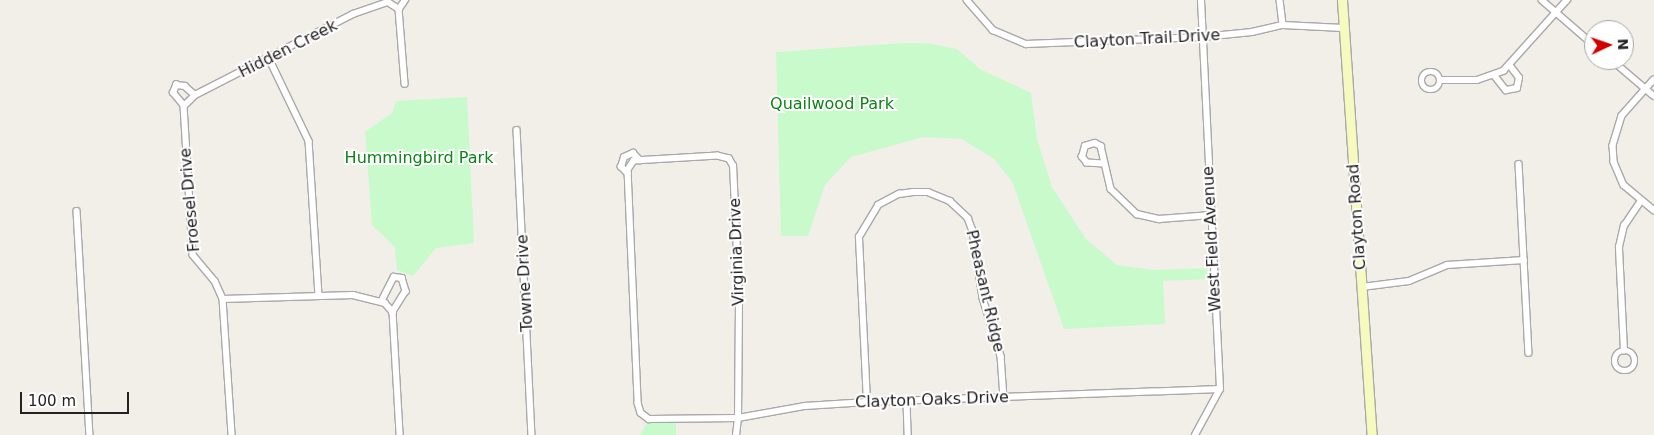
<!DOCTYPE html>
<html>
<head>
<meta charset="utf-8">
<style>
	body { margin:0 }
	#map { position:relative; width:1654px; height:435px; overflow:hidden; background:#f2efe9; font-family:"DejaVu Sans",sans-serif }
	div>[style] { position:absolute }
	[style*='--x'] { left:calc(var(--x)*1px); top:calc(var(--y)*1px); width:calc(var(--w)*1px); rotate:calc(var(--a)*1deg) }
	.park>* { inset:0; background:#c8facc }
	.roads { filter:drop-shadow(1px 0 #a9a9a9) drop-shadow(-1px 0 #a9a9a9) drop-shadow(0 1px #a9a9a9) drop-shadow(0 -1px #a9a9a9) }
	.street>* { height:5.5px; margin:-2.75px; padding:0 2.75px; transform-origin:2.75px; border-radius:2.75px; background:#fff }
	.street>.ring { margin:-2.75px; padding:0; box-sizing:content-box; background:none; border:5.5px solid #fff; border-radius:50% }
	.secondary>* { height:9px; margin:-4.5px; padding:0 4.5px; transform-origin:4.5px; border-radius:4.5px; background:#f7fabf }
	span { translate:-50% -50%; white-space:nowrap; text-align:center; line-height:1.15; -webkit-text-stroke:4px #fff; paint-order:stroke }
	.street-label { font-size:16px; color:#222 }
	.park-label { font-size:16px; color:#0c8416 }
	.north { position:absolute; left:1584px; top:20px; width:50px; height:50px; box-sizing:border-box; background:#fff; border:1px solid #a7a7a7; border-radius:50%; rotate:87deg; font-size:14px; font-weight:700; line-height:20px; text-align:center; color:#222 }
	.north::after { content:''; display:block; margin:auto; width:18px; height:22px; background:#d40000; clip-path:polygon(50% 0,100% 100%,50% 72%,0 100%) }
	.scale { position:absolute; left:20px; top:392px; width:109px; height:22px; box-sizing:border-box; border:2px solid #222; border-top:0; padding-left:6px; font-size:15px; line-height:18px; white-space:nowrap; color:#222; -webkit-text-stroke:4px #fff; paint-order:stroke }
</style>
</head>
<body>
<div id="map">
	<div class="park">
		<i style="clip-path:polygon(903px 43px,927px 43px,957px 49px,980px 69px,1031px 93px,1037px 139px,1052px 187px,1086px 239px,1117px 265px,1154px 270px,1207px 268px,1208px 279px,1163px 281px,1165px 324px,1064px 329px,1012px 181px,994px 159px,962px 139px,923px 137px,851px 157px,825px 185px,808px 236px,781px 236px,776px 52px)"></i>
		<i style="clip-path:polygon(467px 97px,474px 243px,436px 248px,413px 276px,397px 270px,395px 247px,372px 225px,365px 132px,392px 113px,396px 101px)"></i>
		<i style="clip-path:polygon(647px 423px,676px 423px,676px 435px,640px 435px)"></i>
	</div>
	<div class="roads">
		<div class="street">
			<i style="--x:967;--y:0;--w:40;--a:49"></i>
			<i style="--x:993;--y:30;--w:36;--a:23"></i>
			<i style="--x:1026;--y:44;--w:176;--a:-2.3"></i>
			<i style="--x:1202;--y:37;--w:50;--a:-5.7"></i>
			<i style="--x:1252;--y:32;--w:32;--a:-13"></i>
			<i style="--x:1283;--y:25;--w:60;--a:2.9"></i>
			<i style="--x:1280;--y:0;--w:25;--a:83"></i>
			<i style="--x:1542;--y:0;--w:69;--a:40.9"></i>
			<i style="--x:399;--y:9;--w:11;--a:-56"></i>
			<i style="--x:269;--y:58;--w:92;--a:64.3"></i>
			<i style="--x:309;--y:141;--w:155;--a:86.3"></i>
			<i style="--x:1612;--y:60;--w:55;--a:40.6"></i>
			<i class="ring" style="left:1422px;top:72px;width:12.5px;height:12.5px"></i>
			<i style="--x:1495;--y:76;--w:18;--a:52"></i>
			<i style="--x:1506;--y:90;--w:11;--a:-10"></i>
			<i style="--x:1517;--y:88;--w:10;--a:-79"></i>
			<i style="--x:1519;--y:78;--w:15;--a:-127"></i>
			<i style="--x:1441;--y:80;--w:36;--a:0"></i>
			<i style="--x:1477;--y:80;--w:28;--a:-19"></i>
			<i style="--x:1503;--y:71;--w:96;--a:-48"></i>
			<i style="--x:1654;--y:80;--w:48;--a:131.6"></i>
			<i style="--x:1622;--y:116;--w:31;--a:107"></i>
			<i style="--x:1613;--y:146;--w:16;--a:86"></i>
			<i style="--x:1614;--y:162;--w:25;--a:67"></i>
			<i style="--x:1624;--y:185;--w:39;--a:40"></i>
			<i style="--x:184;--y:106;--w:149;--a:86.5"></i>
			<i style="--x:193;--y:255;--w:34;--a:50"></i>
			<i style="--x:215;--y:281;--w:20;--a:66"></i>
			<i style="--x:223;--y:299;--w:136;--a:86.2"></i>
			<i style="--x:184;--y:106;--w:16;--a:-45"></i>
			<i style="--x:195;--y:95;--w:178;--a:-27.1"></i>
			<i style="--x:353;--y:14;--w:37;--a:-19"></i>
			<i style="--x:388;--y:2;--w:13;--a:32"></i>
			<i style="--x:399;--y:9;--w:75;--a:85.4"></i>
			<i style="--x:184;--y:106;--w:17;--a:-130"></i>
			<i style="--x:173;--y:93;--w:9;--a:-69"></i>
			<i style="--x:176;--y:85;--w:9;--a:6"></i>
			<i style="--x:185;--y:86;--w:13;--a:42"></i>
			<i style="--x:517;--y:130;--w:305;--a:87.2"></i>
			<i style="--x:1104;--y:164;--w:17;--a:-177"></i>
			<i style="--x:1087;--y:163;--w:8;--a:-130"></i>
			<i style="--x:1082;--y:157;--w:11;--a:-75"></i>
			<i style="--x:1085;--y:146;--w:10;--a:-17"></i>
			<i style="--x:1095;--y:143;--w:7;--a:27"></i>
			<i style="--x:1101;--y:146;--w:44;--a:76.9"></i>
			<i style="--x:1111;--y:189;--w:36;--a:44"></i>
			<i style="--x:1137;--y:214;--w:23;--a:13"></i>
			<i style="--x:1159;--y:219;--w:52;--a:-4.4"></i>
			<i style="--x:1519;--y:164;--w:189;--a:87"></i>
			<i style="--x:628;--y:174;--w:10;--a:-135"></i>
			<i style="--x:621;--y:167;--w:10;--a:-73"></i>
			<i style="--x:624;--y:157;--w:10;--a:-24"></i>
			<i style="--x:633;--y:153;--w:10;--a:45"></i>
			<i style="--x:77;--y:211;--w:224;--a:86.7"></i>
			<i style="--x:1362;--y:287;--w:47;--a:-7.3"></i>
			<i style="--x:1409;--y:281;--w:41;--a:-22.8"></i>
			<i style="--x:1447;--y:265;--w:77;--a:-3.7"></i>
			<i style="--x:223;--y:299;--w:130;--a:-1.8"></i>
			<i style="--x:353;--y:295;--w:33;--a:14"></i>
			<i style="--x:385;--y:303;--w:12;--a:48"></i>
			<i style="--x:393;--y:312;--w:123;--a:86.7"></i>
			<i style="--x:381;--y:302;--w:28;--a:-63"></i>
			<i style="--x:394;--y:277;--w:8;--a:7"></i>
			<i style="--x:402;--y:278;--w:14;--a:73"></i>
			<i style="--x:406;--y:291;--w:25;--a:122"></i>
			<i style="--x:1624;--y:351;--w:104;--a:-92.8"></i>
			<i style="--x:1619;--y:247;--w:22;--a:-77"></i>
			<i style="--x:1624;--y:226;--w:29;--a:-56"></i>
			<i class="ring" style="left:1615px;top:351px;width:14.5px;height:14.5px"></i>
			<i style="--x:867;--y:402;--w:165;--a:-92.8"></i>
			<i style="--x:859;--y:237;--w:37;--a:-59"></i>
			<i style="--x:878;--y:205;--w:24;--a:-28"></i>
			<i style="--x:899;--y:194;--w:14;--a:-8"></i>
			<i style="--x:913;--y:192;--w:15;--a:0"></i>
			<i style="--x:928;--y:192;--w:24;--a:22"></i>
			<i style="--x:950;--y:201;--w:25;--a:43"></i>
			<i style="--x:968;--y:218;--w:14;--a:69"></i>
			<i style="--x:973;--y:231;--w:68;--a:81.5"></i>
			<i style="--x:983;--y:298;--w:61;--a:72.8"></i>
			<i style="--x:1001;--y:356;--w:42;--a:85.9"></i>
			<i style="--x:907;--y:402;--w:33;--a:88"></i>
			<i style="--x:736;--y:435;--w:17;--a:-83"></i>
			<i style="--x:738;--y:418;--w:121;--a:-89.5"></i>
			<i style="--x:739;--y:297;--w:131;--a:-92.6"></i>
			<i style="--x:733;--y:166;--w:8;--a:-120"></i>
			<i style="--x:729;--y:159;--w:11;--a:-165"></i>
			<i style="--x:718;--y:156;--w:84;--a:176.6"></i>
			<i style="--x:634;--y:161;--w:11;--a:124"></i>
			<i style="--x:628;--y:170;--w:233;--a:87.5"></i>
			<i style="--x:638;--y:403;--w:10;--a:73"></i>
			<i style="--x:641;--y:413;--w:10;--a:37"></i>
			<i style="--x:649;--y:419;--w:89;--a:-0.6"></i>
			<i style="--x:738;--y:418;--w:68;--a:-10.2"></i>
			<i style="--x:805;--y:406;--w:62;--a:-3.7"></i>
			<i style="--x:867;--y:402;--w:353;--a:-2.1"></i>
			<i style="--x:1195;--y:435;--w:52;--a:-61.5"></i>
			<i style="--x:1220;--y:389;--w:389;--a:-92.8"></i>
		</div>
		<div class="secondary">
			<i style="--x:1342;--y:0;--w:436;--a:86.1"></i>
		</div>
	</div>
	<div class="street-label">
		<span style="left:1147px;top:39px;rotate:-3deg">Clayton Trail Drive</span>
		<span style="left:288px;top:49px;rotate:-27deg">Hidden Creek</span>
		<span style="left:190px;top:200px;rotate:-95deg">Froesel Drive</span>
		<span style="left:1357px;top:217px;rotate:-94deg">Clayton Road</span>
		<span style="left:1212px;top:239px;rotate:-93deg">West Field Avenue</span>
		<span style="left:737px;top:252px;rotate:-92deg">Virginia Drive</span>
		<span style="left:525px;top:283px;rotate:-93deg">Towne Drive</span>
		<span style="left:985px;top:291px;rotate:77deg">Pheasant Ridge</span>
		<span style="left:932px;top:400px;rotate:-2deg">Clayton Oaks Drive</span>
	</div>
	<div class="park-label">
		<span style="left:832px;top:104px">Quailwood Park</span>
		<span style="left:419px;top:158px">Hummingbird Park</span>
	</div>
	<div class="north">N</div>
	<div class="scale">100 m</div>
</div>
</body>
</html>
